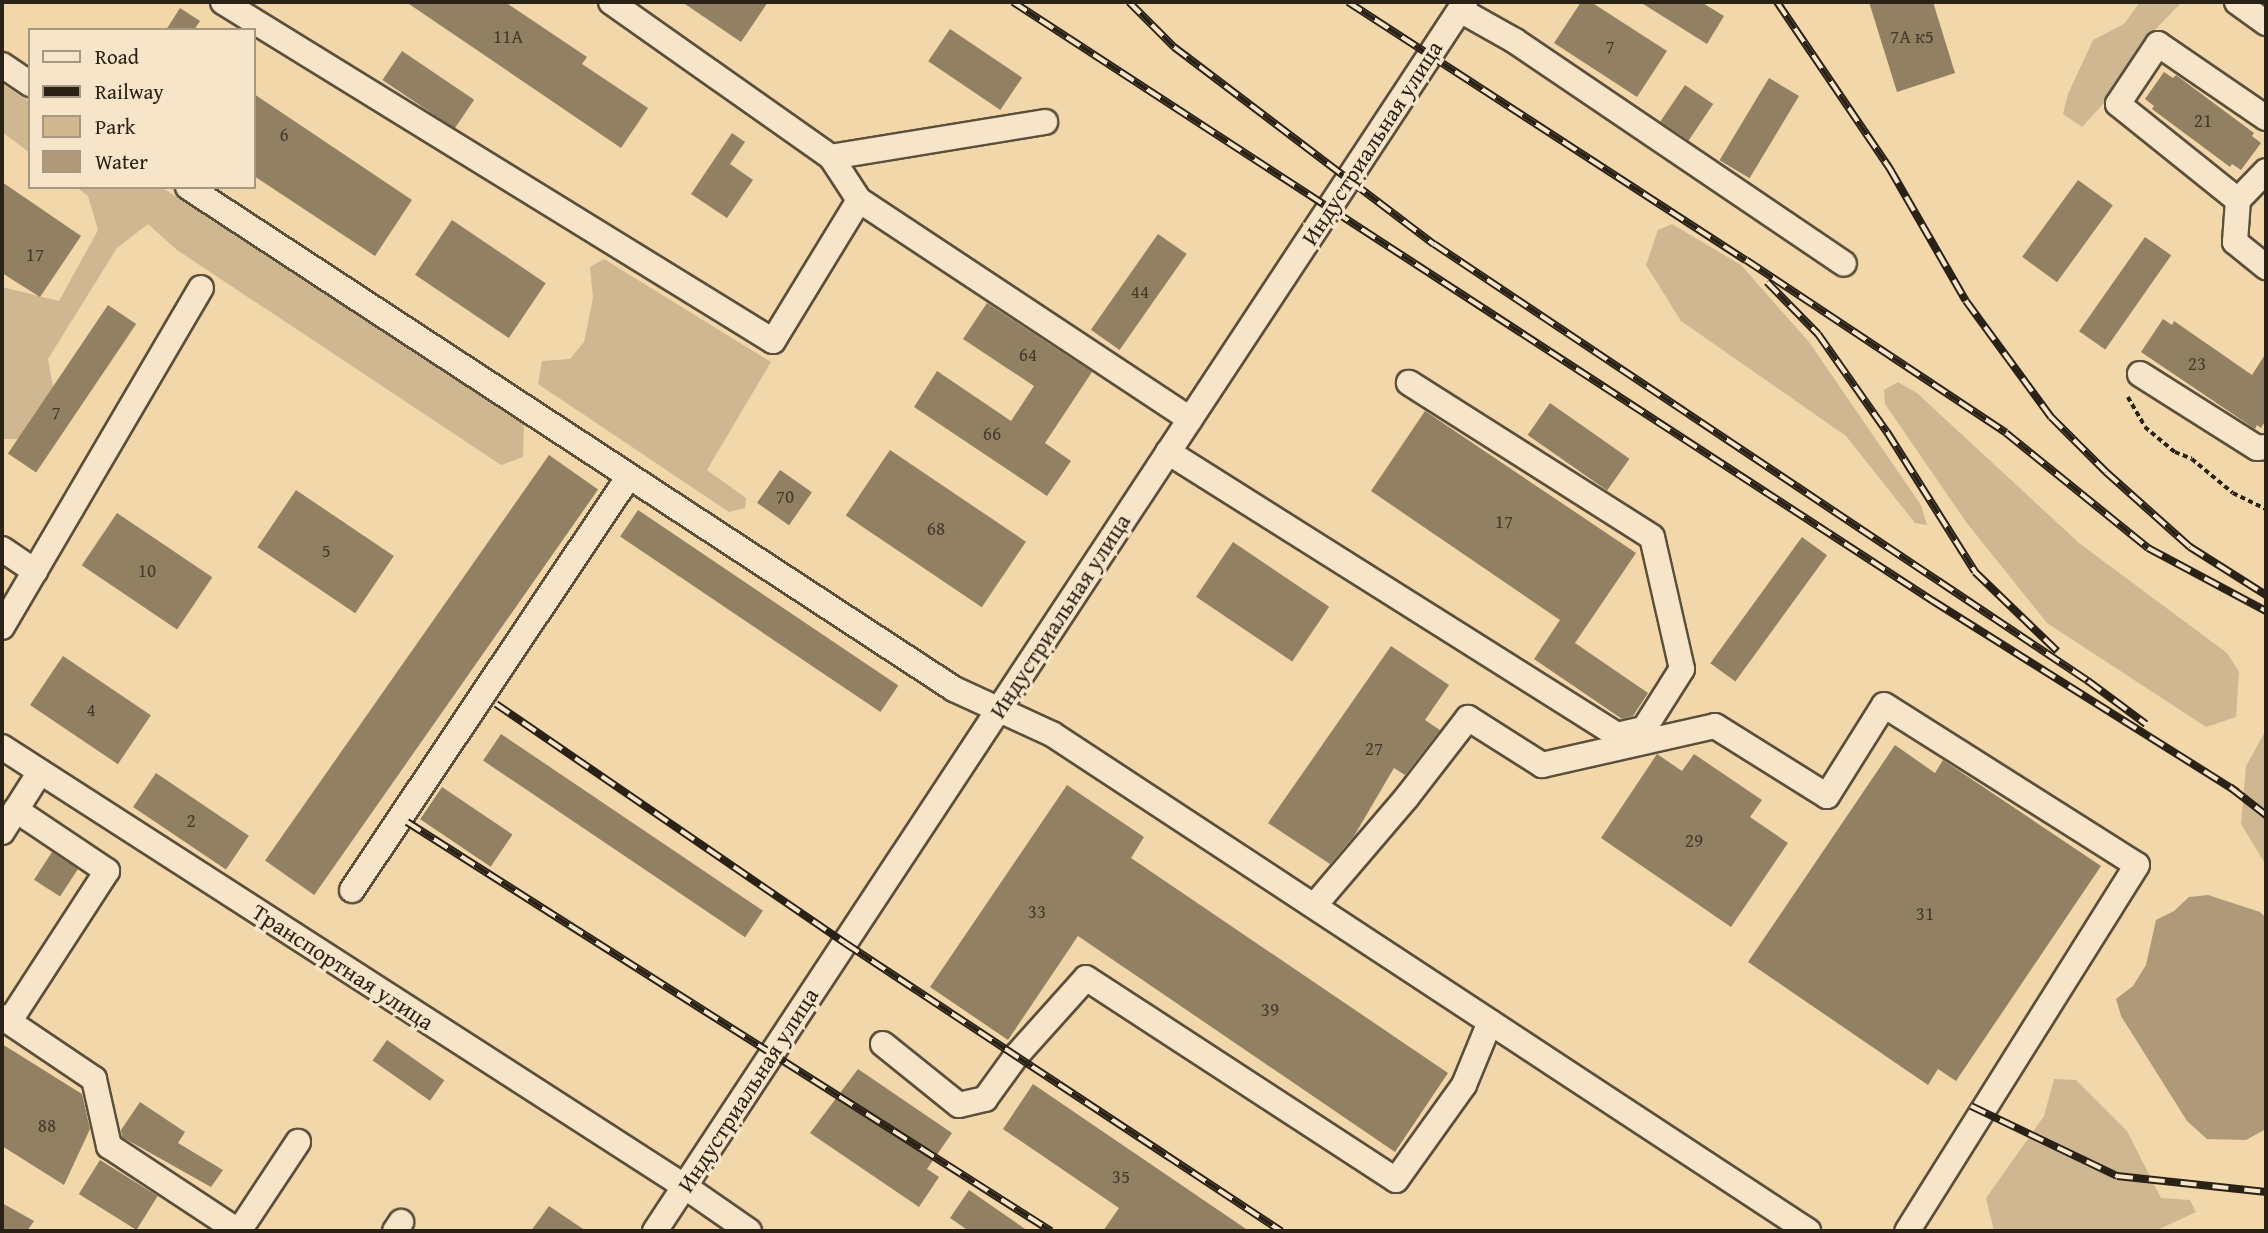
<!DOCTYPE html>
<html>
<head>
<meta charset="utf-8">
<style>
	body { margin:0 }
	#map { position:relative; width:2268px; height:1233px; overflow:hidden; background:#f1d7aa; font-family:"Gentium Book Plus",serif }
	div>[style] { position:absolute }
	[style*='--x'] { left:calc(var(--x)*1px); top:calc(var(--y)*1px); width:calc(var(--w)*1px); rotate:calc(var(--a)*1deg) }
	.green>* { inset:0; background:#cfb891 }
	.water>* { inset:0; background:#ae9978 }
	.building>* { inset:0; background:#928063; transform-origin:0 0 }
	.path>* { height:3.5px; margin-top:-1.75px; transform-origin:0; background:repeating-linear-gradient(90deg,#2b2217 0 5px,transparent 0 8.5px) }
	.roads { filter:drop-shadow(2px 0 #5c4f3c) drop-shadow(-2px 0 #5c4f3c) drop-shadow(0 2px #5c4f3c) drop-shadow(0 -2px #5c4f3c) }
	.minor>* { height:24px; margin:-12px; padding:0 12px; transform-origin:12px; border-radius:12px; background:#f6e5c8 }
	.rail>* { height:8px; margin-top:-4px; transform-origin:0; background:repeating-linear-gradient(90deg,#f6e5c8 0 16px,#2b2217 0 32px); box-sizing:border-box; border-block:2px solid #2b2217 }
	span { translate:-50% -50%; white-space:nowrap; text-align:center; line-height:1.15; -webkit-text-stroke:7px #f6e5c8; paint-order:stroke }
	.number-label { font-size:19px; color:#453a2a }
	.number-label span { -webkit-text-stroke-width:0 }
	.street-label { font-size:23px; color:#2b2217 }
	.frame { position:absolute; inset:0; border:4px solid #2b2217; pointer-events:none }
	.legend { position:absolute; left:28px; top:28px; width:228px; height:161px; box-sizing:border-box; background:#f6e5c8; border:2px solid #a59781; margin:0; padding:9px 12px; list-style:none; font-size:21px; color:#2b2217 }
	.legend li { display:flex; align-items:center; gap:14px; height:35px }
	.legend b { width:35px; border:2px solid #a59781 }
</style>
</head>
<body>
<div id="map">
	<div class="green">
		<i style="clip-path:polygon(2140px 2px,2179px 2px,2180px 4px,2147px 38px,2116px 90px,2082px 127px,2063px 114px,2068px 94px,2093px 40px,2124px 24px)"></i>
		<i style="clip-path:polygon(2px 84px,30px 102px,30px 153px,2px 132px)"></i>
		<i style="clip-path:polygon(76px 187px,161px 187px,524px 423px,523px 457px,501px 465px,177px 250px,148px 224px,117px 248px,48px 359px,53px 387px,18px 439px,2px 439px,2px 287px,59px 301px,98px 230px,88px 196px)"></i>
		<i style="clip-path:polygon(1672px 224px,1741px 265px,1809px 342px,1921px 505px,1927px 525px,1915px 523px,1846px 436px,1681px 321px,1646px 265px,1658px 230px)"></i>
		<i style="clip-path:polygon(604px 259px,771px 362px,707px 470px,746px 498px,745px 508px,729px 512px,538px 384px,542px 361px,570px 359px,584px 342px,593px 298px,590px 267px)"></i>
		<i style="clip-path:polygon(1898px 382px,1917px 393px,2079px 543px,2227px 653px,2239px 672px,2236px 717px,2206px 727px,2047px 623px,1966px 522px,1885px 404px,1884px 390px)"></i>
		<i style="clip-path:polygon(2266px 730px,2266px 865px,2241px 824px,2246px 766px)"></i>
		<i style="clip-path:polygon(2054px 1079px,2076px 1080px,2127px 1131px,2161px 1198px,2190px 1200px,2196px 1212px,2155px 1231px,1994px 1231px,1986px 1198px,2044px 1116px)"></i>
	</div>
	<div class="water">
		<i style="clip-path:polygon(2208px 895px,2260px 912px,2266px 918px,2266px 1129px,2246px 1140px,2207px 1139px,2187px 1121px,2121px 1016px,2116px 999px,2133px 986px,2146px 965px,2156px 920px,2174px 911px,2189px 897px)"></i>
	</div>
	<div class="building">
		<i style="clip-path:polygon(406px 2px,505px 2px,587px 57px,582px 64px,648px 108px,621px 148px)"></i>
		<i style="clip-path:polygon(682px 2px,768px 2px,741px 42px)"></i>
		<i style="clip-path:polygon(1581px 2px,1591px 2px,1667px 51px,1637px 97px,1554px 43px)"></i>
		<i style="clip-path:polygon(1640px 2px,1701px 2px,1724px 16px,1707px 44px)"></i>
		<i style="clip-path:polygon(1869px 2px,1933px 2px,1955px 73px,1897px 92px)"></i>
		<i style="clip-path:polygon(180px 8px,200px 21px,194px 30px,166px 30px)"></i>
		<i style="left:950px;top:29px;width:87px;height:39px;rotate:34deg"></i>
		<i style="left:402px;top:51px;width:87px;height:35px;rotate:34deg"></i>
		<i style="clip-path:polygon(2164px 72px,2173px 78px,2176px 75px,2254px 133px,2252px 136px,2261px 143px,2241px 170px,2232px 164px,2230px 167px,2152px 109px,2154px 106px,2145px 99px)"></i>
		<i style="left:1769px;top:78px;width:35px;height:96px;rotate:31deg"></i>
		<i style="left:1685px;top:85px;width:34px;height:44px;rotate:34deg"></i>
		<i style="clip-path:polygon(254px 94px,412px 200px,375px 256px,254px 176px)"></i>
		<i style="clip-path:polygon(732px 133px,745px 142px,730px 164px,753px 180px,727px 218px,691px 194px)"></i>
		<i style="left:2078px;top:180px;width:43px;height:95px;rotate:36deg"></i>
		<i style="clip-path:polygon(2px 182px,81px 236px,40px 297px,2px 273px)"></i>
		<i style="left:452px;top:220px;width:113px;height:66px;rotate:34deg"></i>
		<i style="left:1158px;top:234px;width:35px;height:117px;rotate:35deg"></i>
		<i style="left:2145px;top:237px;width:32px;height:115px;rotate:35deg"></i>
		<i style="clip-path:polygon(987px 303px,1092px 372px,1045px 443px,1071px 461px,1047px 496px,914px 407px,937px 371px,1011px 421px,1034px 386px,963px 339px)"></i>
		<i style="left:108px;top:305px;width:34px;height:179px;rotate:34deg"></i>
		<i style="clip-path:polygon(2163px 319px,2172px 325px,2174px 321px,2252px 375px,2266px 353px,2266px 420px,2261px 428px,2257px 425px,2255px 429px,2141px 352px)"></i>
		<i style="left:1550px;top:403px;width:97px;height:39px;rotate:35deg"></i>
		<i style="clip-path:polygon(1425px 411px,1636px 553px,1575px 643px,1648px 693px,1633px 716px,1622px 719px,1534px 659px,1560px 620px,1371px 491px)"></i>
		<i style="left:890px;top:450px;width:164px;height:79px;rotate:34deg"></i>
		<i style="left:549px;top:455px;width:60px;height:495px;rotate:35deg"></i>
		<i style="left:780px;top:470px;width:39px;height:40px;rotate:35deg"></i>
		<i style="left:296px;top:490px;width:118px;height:69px;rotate:34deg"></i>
		<i style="left:638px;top:510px;width:314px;height:32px;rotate:34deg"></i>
		<i style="left:117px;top:513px;width:115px;height:63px;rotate:34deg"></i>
		<i style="left:1802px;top:537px;width:31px;height:156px;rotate:36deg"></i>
		<i style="left:1233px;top:542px;width:116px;height:66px;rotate:34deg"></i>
		<i style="clip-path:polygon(1391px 646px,1449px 685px,1425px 720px,1440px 730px,1405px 775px,1394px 768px,1354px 836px,1330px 864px,1268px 823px)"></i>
		<i style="left:63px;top:656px;width:106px;height:59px;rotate:34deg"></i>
		<i style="left:501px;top:734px;width:316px;height:32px;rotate:34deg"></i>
		<i style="clip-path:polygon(1895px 745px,1935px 773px,1943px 760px,2101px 866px,1956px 1081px,1938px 1069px,1928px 1085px,1748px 962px)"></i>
		<i style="clip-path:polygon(1657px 754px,1682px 771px,1694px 754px,1762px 800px,1750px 817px,1788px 843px,1731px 927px,1601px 838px)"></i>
		<i style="left:156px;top:773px;width:112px;height:41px;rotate:34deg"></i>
		<i style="clip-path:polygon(1067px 785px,1144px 837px,1131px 858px,1448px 1073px,1395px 1152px,1078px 936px,1008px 1040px,930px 987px)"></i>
		<i style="left:442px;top:787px;width:85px;height:39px;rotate:34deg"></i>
		<i style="left:52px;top:852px;width:31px;height:33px;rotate:33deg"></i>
		<i style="left:387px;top:1040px;width:70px;height:25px;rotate:35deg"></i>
		<i style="clip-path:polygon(2px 1044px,82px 1094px,90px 1129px,64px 1185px,2px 1146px)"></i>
		<i style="clip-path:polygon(858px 1069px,952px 1133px,927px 1169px,939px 1177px,919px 1207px,810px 1133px)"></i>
		<i style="clip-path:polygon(1033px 1084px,1249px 1231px,1103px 1231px,1119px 1208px,1003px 1129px)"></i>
		<i style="clip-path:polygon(140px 1102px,185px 1132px,178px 1143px,223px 1170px,211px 1187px,122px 1137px,121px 1130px)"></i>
		<i style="left:100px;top:1160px;width:68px;height:40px;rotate:32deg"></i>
		<i style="clip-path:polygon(969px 1190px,1028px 1231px,969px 1231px,950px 1218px)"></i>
		<i style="clip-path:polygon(2px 1203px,34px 1221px,27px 1231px,2px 1231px)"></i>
		<i style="clip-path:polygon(549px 1206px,586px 1231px,531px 1231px)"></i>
	</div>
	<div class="path">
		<i style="--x:2128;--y:397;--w:34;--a:60"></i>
		<i style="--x:2145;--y:427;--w:39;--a:40"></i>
		<i style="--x:2175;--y:452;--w:18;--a:22"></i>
		<i style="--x:2192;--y:459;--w:53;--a:39.7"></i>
		<i style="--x:2233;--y:493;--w:37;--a:26"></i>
	</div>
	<div class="roads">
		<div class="minor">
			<i style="--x:223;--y:2;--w:646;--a:31.65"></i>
			<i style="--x:773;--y:341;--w:165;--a:-58.6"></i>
			<i style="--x:611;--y:2;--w:269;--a:35.2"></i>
			<i style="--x:831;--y:157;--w:51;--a:56.9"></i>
			<i style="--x:859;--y:200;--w:397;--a:33.5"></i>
			<i style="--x:2237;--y:2;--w:36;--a:36"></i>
			<i style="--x:1460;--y:10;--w:63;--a:29.4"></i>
			<i style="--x:1515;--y:41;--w:397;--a:34.1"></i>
			<i style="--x:2;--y:65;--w:34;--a:34"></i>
			<i style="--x:2266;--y:118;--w:131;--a:-145.6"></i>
			<i style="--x:2158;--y:44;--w:72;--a:123.7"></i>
			<i style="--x:2118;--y:104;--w:154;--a:38.7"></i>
			<i style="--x:2238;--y:200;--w:42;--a:94.1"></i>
			<i style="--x:2235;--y:242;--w:40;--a:39"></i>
			<i style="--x:831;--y:157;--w:217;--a:-9.3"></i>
			<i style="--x:188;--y:187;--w:916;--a:33.24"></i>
			<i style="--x:954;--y:689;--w:108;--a:24.7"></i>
			<i style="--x:1052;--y:734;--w:905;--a:33.32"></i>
			<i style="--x:2238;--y:200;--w:40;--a:-46"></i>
			<i style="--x:2140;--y:374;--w:138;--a:32.3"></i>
			<i style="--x:2257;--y:448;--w:9;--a:-6"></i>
			<i style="--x:1168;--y:452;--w:531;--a:32.22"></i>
			<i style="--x:1617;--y:735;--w:28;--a:-13"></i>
			<i style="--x:1644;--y:729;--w:71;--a:-57.7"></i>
			<i style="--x:1682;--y:669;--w:135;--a:-102.8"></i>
			<i style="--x:1652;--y:537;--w:288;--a:-147.6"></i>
			<i style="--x:2;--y:549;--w:40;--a:34"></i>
			<i style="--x:2;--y:627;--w:393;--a:-59.6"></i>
			<i style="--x:2;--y:747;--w:811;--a:32.77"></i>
			<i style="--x:684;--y:1186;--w:79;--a:34.7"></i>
			<i style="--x:2;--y:832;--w:71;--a:-57.7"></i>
			<i style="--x:352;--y:890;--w:498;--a:-56.2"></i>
			<i style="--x:1314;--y:906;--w:143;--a:-49.5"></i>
			<i style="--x:1407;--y:797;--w:100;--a:-52.3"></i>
			<i style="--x:1468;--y:718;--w:88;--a:32.4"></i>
			<i style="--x:1542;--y:765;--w:177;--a:-12.7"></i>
			<i style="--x:1715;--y:726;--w:132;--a:32"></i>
			<i style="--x:1827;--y:796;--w:107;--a:-57.9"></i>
			<i style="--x:1884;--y:705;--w:299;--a:32.3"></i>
			<i style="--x:2137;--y:865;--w:432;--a:122.1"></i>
			<i style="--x:2;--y:1017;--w:111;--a:34"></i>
			<i style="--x:94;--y:1079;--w:69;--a:77.4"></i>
			<i style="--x:109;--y:1146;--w:154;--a:33.4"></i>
			<i style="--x:9;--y:1022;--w:180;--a:-57"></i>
			<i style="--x:107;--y:871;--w:110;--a:-146.2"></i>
			<i style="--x:883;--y:1044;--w:97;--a:38.8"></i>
			<i style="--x:959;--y:1105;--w:27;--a:-13"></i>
			<i style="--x:985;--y:1099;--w:54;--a:-54"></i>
			<i style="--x:1017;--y:1055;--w:103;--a:-48.1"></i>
			<i style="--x:1086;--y:978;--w:370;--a:33.1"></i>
			<i style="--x:1396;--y:1180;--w:117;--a:-54.4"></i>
			<i style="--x:1464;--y:1085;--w:68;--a:-67.6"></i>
			<i style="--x:239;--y:1231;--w:107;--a:-56.5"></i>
			<i style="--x:395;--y:1231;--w:11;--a:-56"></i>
			<i style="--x:655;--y:1231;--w:1472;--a:-56.61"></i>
		</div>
	</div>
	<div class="rail">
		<i style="--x:1013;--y:2;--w:1098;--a:33.07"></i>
		<i style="--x:1933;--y:601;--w:359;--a:32.1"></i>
		<i style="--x:1129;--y:2;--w:64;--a:45"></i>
		<i style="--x:1174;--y:47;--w:326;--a:37.2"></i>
		<i style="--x:1434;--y:244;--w:787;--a:33.75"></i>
		<i style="--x:2088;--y:681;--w:72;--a:36.6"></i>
		<i style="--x:1348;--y:2;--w:474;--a:33"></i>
		<i style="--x:1746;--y:260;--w:312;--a:33.6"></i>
		<i style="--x:2006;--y:433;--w:183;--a:39"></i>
		<i style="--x:2148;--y:548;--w:134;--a:28.1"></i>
		<i style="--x:1777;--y:2;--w:202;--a:55.9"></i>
		<i style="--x:1890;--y:169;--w:152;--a:60.1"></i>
		<i style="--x:1966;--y:301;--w:144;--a:53.8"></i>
		<i style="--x:2051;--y:417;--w:78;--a:45"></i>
		<i style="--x:2106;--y:472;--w:113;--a:41.8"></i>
		<i style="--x:2190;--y:547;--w:90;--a:32.3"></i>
		<i style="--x:1767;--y:282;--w:73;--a:45.6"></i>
		<i style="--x:1818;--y:334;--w:120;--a:54.9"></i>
		<i style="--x:1887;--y:432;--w:165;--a:57.8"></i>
		<i style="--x:1975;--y:572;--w:114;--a:43.9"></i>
		<i style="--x:496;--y:704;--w:423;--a:34.4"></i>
		<i style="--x:845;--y:943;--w:523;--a:33.45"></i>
		<i style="--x:2230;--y:787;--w:46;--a:37.9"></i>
		<i style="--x:407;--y:822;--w:763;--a:32.42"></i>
		<i style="--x:1971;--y:1106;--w:162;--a:25.6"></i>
		<i style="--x:2117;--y:1176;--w:150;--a:6.1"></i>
	</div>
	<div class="number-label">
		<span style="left:508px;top:37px">11А</span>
		<span style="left:1912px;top:37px">7А к5</span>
		<span style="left:1610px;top:47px">7</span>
		<span style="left:2203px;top:121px">21</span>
		<span style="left:284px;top:135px">6</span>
		<span style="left:35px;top:255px">17</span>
		<span style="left:1140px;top:292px">44</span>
		<span style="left:1028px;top:355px">64</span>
		<span style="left:2197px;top:364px">23</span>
		<span style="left:56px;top:413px">7</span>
		<span style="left:992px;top:434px">66</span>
		<span style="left:785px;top:497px">70</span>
		<span style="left:1504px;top:522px">17</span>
		<span style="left:936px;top:529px">68</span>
		<span style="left:326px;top:551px">5</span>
		<span style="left:147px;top:571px">10</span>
		<span style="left:91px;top:710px">4</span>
		<span style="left:1374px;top:749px">27</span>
		<span style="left:191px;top:821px">2</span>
		<span style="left:1694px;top:841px">29</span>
		<span style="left:1037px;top:912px">33</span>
		<span style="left:1925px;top:914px">31</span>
		<span style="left:1270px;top:1010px">39</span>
		<span style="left:47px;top:1126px">88</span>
		<span style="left:1121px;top:1177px">35</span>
	</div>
	<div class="street-label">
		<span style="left:1372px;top:143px;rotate:-57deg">Индустриальная улица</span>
		<span style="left:1060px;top:616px;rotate:-57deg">Индустриальная улица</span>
		<span style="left:343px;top:967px;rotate:33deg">Транспортная улица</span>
		<span style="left:748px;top:1090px;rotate:-57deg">Индустриальная улица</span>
	</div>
	<div class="frame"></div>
	<ul class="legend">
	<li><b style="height:9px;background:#f6e5c8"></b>Road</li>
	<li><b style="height:9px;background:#2b2217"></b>Railway</li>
	<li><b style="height:19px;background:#cfb891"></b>Park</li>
	<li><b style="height:19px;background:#ae9978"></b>Water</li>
	</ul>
</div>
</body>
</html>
